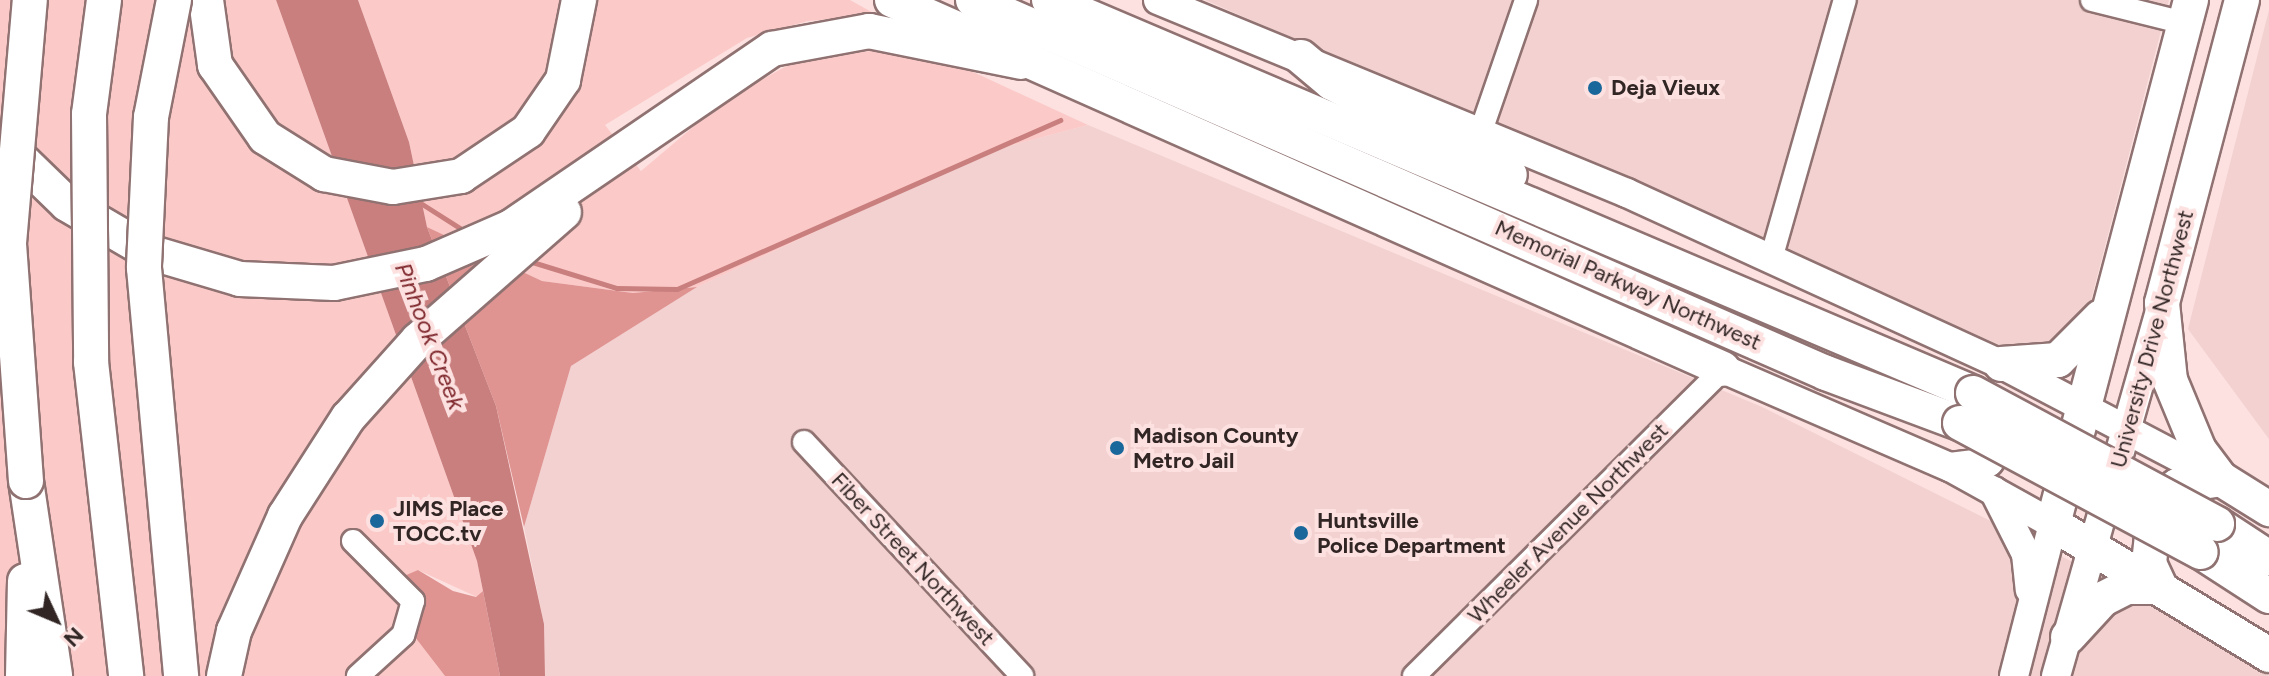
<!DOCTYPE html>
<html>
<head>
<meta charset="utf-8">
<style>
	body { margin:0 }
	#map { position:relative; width:2269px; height:676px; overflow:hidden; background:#fce1e0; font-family:Figtree,sans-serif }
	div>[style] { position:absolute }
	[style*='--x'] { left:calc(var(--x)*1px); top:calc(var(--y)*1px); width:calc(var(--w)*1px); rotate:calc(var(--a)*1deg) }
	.built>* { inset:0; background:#f2d1d0 }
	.green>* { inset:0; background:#fbcac8 }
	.forest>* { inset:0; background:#df9492 }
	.water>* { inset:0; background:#c97f7e }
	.stream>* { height:5px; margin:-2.5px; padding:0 2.5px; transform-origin:2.5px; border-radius:2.5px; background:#c97f7e }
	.roads { filter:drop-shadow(2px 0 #8f7271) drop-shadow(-2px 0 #8f7271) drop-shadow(0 2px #8f7271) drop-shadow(0 -2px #8f7271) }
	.minor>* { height:22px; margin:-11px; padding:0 11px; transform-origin:11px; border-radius:11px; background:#fff }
	.major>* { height:28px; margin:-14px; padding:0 14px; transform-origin:14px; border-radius:14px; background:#fff }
	.highway>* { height:34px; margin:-17px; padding:0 17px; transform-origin:17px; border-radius:17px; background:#fff }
	.bridges { filter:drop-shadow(2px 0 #8f7271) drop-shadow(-2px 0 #8f7271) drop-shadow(0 2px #8f7271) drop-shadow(0 -2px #8f7271) }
	.highway-bridge>* { height:34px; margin:-17px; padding:0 17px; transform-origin:17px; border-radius:17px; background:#fff }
	.dots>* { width:22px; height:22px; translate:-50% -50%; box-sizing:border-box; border:4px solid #fce1e0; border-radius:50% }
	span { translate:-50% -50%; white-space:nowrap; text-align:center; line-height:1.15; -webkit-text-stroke:8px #fce1e0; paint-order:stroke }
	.poi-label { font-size:22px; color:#322625; font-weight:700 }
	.left { translate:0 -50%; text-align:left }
	.street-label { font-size:22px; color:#322625 }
	.water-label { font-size:24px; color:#7e262b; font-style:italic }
	.north { position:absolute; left:16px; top:580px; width:80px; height:80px; -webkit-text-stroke:6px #fce1e0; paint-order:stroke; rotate:134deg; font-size:22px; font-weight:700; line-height:32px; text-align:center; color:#322625 }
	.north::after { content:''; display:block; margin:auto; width:28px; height:36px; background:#322625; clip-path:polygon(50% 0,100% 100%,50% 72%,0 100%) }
</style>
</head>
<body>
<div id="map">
	<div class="built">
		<i style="clip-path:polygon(1205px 0,2169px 0,2084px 327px,2048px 353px,2021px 354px)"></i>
		<i style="clip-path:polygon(2269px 10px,2269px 439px,2188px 329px)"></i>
		<i style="clip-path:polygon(1088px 125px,1762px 407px,2175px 613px,2269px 676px,545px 676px,544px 624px,524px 527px,571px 366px,697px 287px,986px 152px)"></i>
	</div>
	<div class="green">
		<i style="clip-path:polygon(0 0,276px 0,477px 561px,483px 591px,477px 597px,418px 570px,401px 619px,445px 676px,0 676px)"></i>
		<i style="clip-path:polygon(358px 0,565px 0,583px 67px,593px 0,850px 0,877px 15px,808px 21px,747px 38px,605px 125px,641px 171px,725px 100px,794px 62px,877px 50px,956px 64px,1088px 125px,986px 152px,697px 287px,633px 293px,542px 281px,427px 227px,409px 142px)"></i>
	</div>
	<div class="forest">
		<i style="clip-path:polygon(427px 227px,542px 281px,633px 293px,697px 287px,571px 366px,524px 527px,496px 406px)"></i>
		<i style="clip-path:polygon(418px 570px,453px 591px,476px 597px,483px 591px,500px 676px,445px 676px,401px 619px,404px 576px)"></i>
	</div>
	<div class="water">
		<i style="clip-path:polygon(276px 0,358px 0,409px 142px,427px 227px,496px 406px,544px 624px,545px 676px,500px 676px,477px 561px)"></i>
	</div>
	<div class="stream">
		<i style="--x:422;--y:204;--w:52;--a:32.5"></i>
		<i style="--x:529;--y:261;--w:92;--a:17.1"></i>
		<i style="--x:617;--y:288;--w:60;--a:1"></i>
		<i style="--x:677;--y:289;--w:419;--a:-23.8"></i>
	</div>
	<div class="roads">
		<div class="minor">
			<i style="--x:2092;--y:0;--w:95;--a:14"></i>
			<i style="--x:1481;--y:131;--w:139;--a:-71"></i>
			<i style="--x:1771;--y:259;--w:269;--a:-74.1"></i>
			<i style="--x:804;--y:442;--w:320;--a:47"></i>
			<i style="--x:353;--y:541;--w:85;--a:45"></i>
			<i style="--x:413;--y:601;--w:35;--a:106"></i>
			<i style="--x:403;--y:635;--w:61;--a:137.7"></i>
			<i style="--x:1414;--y:676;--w:436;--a:-44.8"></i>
		</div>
		<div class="major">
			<i style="--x:1158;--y:0;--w:507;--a:22.37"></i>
			<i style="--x:1627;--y:193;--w:411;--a:24.6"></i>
			<i style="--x:2001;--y:364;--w:245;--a:27.7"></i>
			<i style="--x:1723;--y:369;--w:247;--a:23.4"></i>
			<i style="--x:1950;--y:467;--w:118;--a:29"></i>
			<i style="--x:2053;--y:524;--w:157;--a:104.4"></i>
			<i style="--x:1950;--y:467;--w:39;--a:-7"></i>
			<i style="--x:1989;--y:462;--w:42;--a:-53.7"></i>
			<i style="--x:1994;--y:491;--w:71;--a:63.1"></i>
			<i style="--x:2026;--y:554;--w:36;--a:84"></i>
			<i style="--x:2056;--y:676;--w:375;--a:-74.1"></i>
		</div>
		<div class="highway">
			<i style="--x:206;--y:0;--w:66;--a:82.1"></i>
			<i style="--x:215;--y:65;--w:88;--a:55.2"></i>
			<i style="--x:265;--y:137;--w:70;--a:32.1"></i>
			<i style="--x:324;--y:174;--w:70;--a:10.7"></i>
			<i style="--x:393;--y:187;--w:69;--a:-9.2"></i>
			<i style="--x:461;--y:176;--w:81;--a:-33.9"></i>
			<i style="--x:528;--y:131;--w:62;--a:-55.5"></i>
			<i style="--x:563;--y:80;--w:82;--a:-78.7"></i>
			<i style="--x:892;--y:0;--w:909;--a:23.94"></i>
			<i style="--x:973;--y:0;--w:931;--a:23.62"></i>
			<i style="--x:1826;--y:373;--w:143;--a:20.5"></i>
			<i style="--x:1049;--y:0;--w:1004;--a:23.04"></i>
			<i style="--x:2191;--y:0;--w:542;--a:104.75"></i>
			<i style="--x:2053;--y:524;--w:253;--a:31.2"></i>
			<i style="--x:2242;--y:0;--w:313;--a:104.8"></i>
			<i style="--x:2162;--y:303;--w:77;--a:84.1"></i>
			<i style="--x:2170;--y:380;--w:76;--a:67.5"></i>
			<i style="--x:2199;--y:450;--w:36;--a:53"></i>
			<i style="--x:2221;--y:479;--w:57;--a:32"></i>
			<i style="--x:1301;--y:57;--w:40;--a:40"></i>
			<i style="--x:1332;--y:83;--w:200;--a:27.3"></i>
			<i style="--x:0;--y:139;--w:93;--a:44.1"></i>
			<i style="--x:67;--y:204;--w:95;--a:30.3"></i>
			<i style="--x:149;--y:252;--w:95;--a:16.5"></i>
			<i style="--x:240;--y:279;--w:94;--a:2.4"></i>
			<i style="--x:334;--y:283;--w:94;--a:-11.7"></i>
			<i style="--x:426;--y:264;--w:93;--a:-23.5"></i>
			<i style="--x:511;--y:227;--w:316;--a:-34.3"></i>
			<i style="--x:772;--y:49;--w:99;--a:-10.5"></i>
			<i style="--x:869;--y:31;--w:155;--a:11.5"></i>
			<i style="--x:2001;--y:364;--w:57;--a:-4"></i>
			<i style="--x:2058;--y:360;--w:61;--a:-45"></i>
			<i style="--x:26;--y:481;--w:197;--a:81.5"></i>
			<i style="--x:2217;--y:524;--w:62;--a:33.2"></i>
			<i style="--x:2201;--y:552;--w:81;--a:32.9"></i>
			<i style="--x:2160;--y:587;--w:26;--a:-115"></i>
			<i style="--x:2149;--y:563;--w:46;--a:-83.8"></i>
			<i style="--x:2154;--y:517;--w:39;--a:-53"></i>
			<i style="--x:2177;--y:486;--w:45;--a:-9"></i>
			<i style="--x:2068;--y:637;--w:52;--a:-47.4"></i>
			<i style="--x:2103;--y:599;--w:27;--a:-27"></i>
			<i style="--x:2127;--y:587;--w:33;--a:0"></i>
			<i style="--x:23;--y:676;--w:95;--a:-88.8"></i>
			<i style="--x:224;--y:676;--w:46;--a:-77.5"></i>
			<i style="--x:234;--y:631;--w:126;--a:-66.1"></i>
			<i style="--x:285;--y:516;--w:117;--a:-57.3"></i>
			<i style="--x:348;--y:418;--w:105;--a:-48.1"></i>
			<i style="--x:418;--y:340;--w:194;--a:-41.2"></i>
		</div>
	</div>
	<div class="bridges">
		<div class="highway-bridge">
			<i style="--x:104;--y:0;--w:115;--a:97.5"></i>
			<i style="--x:89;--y:114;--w:248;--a:89.5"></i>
			<i style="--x:91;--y:362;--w:316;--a:83.6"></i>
			<i style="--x:174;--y:0;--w:119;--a:101.1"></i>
			<i style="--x:151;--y:117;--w:151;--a:92.7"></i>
			<i style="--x:144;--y:268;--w:410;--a:84.8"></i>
			<i style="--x:1973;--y:393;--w:277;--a:28.2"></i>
			<i style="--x:1960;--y:423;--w:273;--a:28.2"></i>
			<i style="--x:26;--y:481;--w:239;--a:-94.1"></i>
			<i style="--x:9;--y:243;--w:244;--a:-85.1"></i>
		</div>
	</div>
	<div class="dots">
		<i style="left:1595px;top:88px;background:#1a689b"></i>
		<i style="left:1117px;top:448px;background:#1a689b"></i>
		<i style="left:377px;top:521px;background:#1a689b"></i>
		<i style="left:1301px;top:533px;background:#1a689b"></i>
	</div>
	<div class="poi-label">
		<span class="left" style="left:1611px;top:88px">Deja Vieux</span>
		<span class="left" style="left:1133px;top:448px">Madison County<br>Metro Jail</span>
		<span class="left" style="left:393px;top:521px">JIMS Place<br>TOCC.tv</span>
		<span class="left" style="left:1317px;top:533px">Huntsville<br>Police Department</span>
	</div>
	<div class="street-label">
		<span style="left:1628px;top:285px;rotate:24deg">Memorial Parkway Northwest</span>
		<span style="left:2152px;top:339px;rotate:-75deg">University Drive Northwest</span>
		<span style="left:1568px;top:523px;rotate:-45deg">Wheeler Avenue Northwest</span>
		<span style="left:913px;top:559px;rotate:47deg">Fiber Street Northwest</span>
	</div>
	<div class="water-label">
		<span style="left:430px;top:336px;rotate:69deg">Pinhook Creek</span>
	</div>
	<div class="north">N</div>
</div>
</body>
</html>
